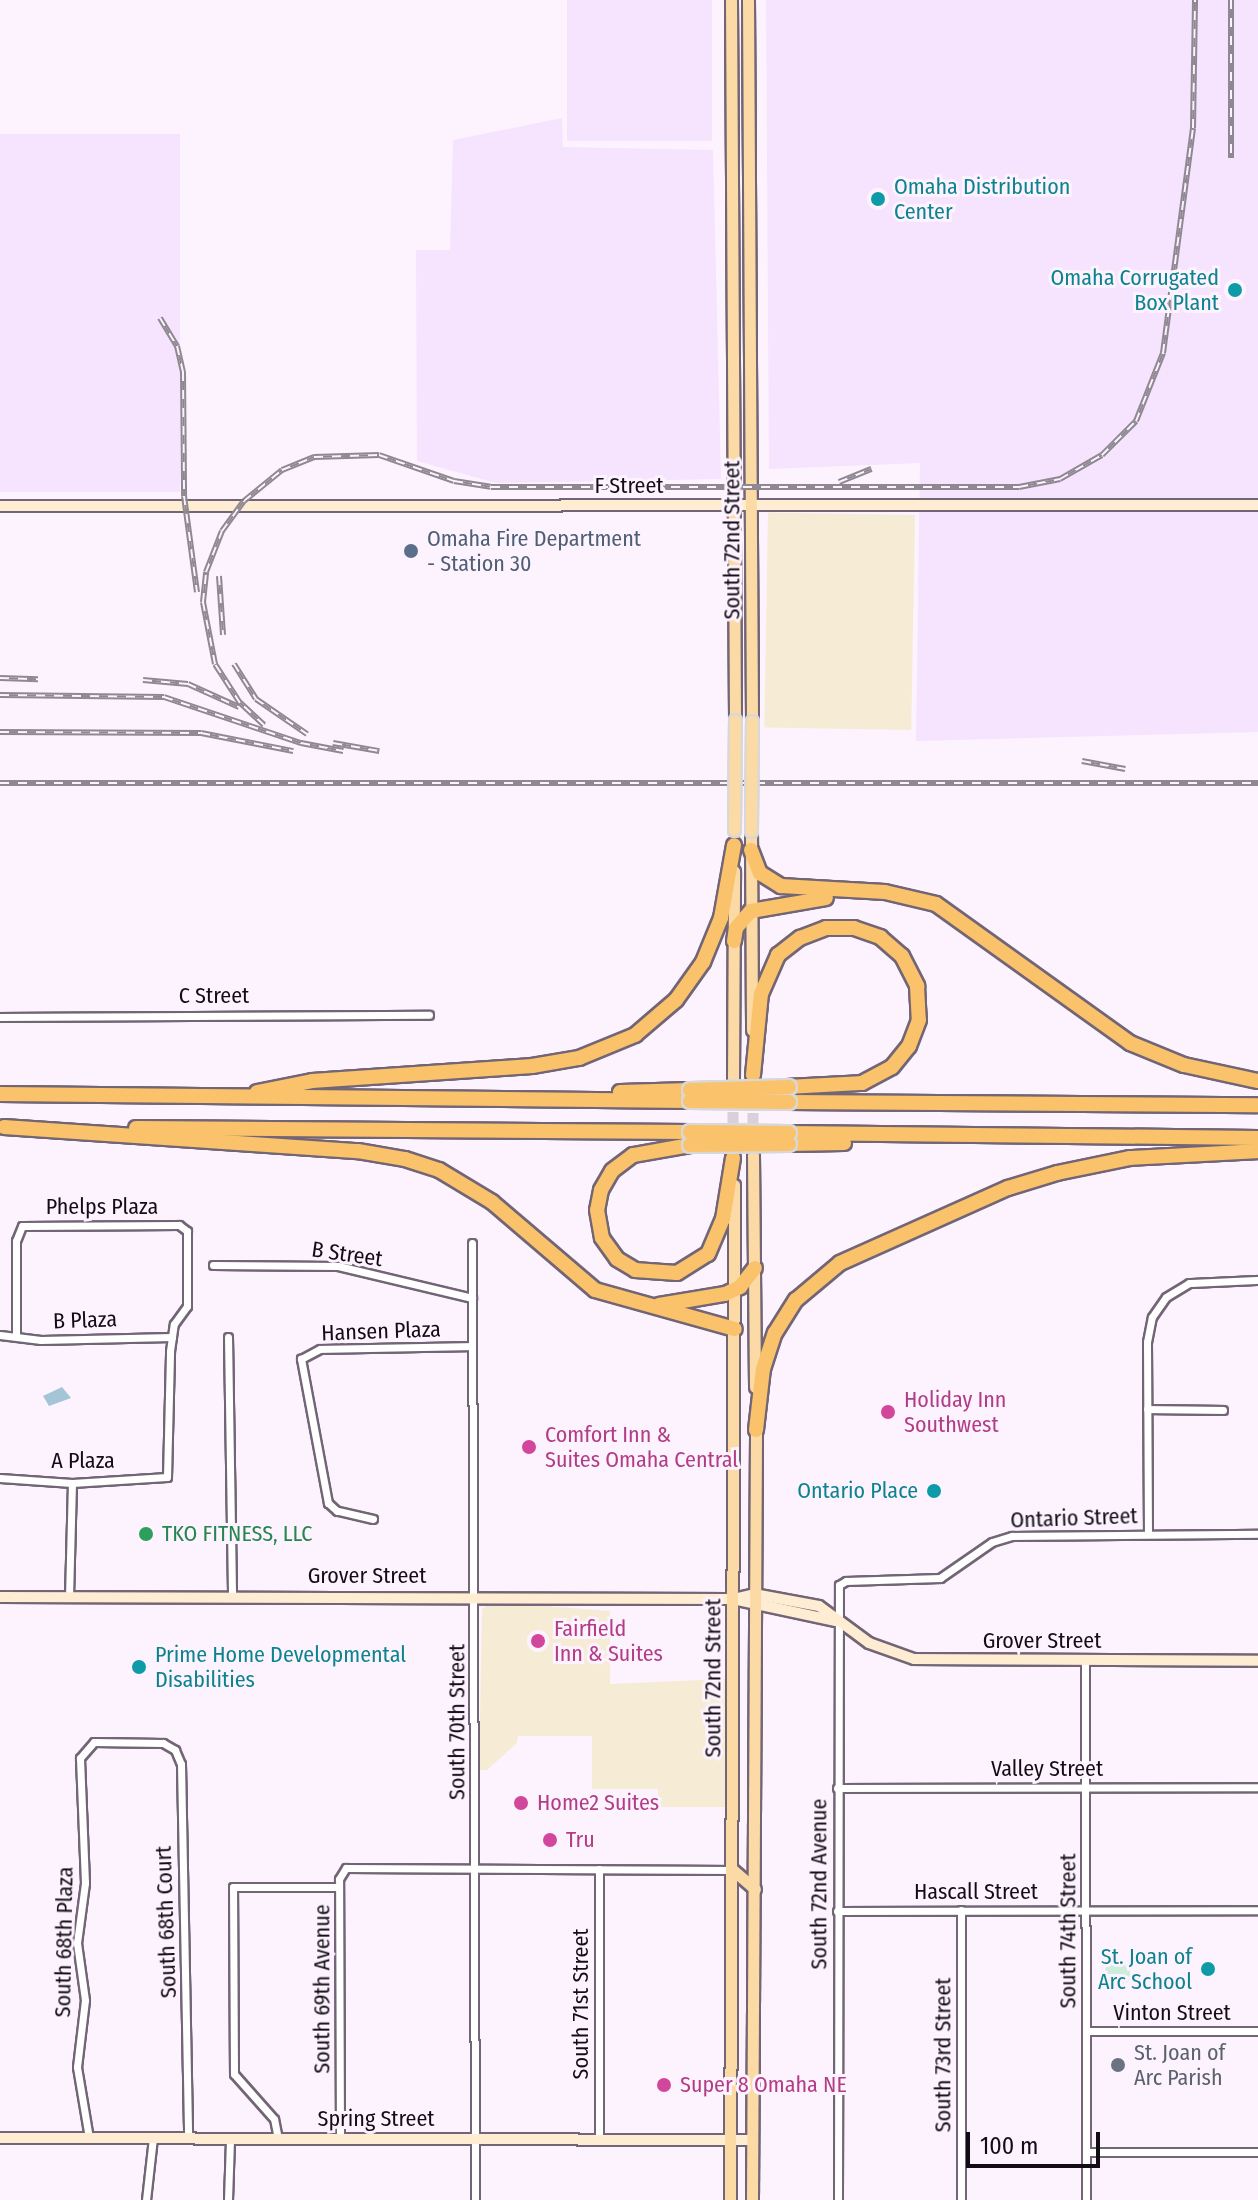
<!DOCTYPE html>
<html>
<head>
<meta charset="utf-8">
<style>
	body { margin:0 }
	#map { position:relative; width:1258px; height:2200px; overflow:hidden; background:#fcf3ff; font-family:"Fira Sans Condensed",sans-serif }
	div>[style] { position:absolute }
	[style*='--x'] { left:calc(var(--x)*1px); top:calc(var(--y)*1px); width:calc(var(--w)*1px); rotate:calc(var(--a)*1deg) }
	.commercial>* { inset:0; background:#f6ecd6; transform-origin:0 0 }
	.built>* { inset:0; background:#f6e3fd; transform-origin:0 0 }
	.green>* { inset:0; background:#ccecdc }
	.round { border-radius:50% }
	.water>* { inset:0; background:#a4c5d5 }
	.primary-tunnel>* { height:11px; margin-top:-5.5px; transform-origin:0; background:repeating-linear-gradient(90deg,#d9d0dc 0 11px,transparent 0 16.5px) }
	.roads { filter:drop-shadow(2px 0 #726576) drop-shadow(-2px 0 #726576) drop-shadow(0 2px #726576) drop-shadow(0 -2px #726576) }
	.street>* { height:7px; margin:-3.5px; padding:0 3.5px; transform-origin:3.5px; border-radius:3.5px; background:#fff }
	.secondary>* { height:10px; margin:-5px; padding:0 5px; transform-origin:5px; border-radius:5px; background:#feedd3 }
	.primary>* { height:11px; margin:-5.5px; padding:0 5.5px; transform-origin:5.5px; border-radius:5.5px; background:#fcdaa6 }
	.highway>* { height:14px; margin:-7px; padding:0 7px; transform-origin:7px; border-radius:7px; background:#fac26b }
	.rail>* { height:6px; margin-top:-3px; transform-origin:0; background:repeating-linear-gradient(90deg,#fcf3ff 0 9px,#8f8891 0 18px); box-sizing:border-box; border-block:2px solid #8f8891 }
	.bridges { filter:drop-shadow(2px 0 #d9d8d9) drop-shadow(-2px 0 #d9d8d9) drop-shadow(0 2px #d9d8d9) drop-shadow(0 -2px #d9d8d9) }
	.primary-bridge>* { height:11px; margin:-5.5px; padding:0 5.5px; transform-origin:5.5px; border-radius:5.5px; background:#fcdaa6 }
	.highway-bridge>* { height:14px; margin:-7px; padding:0 7px; transform-origin:7px; border-radius:7px; background:#fac26b }
	.dots>* { width:22px; height:22px; translate:-50% -50%; box-sizing:border-box; border:4px solid #fcf3ff; border-radius:50% }
	span { translate:-50% -50%; white-space:nowrap; text-align:center; line-height:1.15; -webkit-text-stroke:6px #fcf3ff; paint-order:stroke }
	.culture-label { font-size:22px; color:#0d838f }
	.left { translate:0 -50%; text-align:left }
	.right { translate:-100% -50%; text-align:right }
	.street-label { font-size:22px; color:#120d14 }
	.service-label { font-size:22px; color:#4e5e75 }
	.hotel-label { font-size:22px; color:#b23c85 }
	.leisure-label { font-size:22px; color:#27864d }
	.worship-label { font-size:22px; color:#5b616d }
	.scale { position:absolute; left:966px; top:2132px; width:134px; height:36px; box-sizing:border-box; border:4px solid #120d14; border-top:0; padding-left:10px; font-size:24px; line-height:28px; white-space:nowrap; color:#120d14; -webkit-text-stroke:6px #fcf3ff; paint-order:stroke }
</style>
</head>
<body>
<div id="map">
	<div class="commercial">
		<i style="left:915px;top:515px;width:215px;height:147px;rotate:91deg"></i>
		<i style="clip-path:polygon(520px 1604px,610px 1611px,610px 1684px,725px 1679px,725px 1807px,658px 1807px,658px 1789px,592px 1789px,592px 1736px,518px 1736px,517px 1743px,487px 1770px,479px 1770px,482px 1609px,489px 1604px)"></i>
	</div>
	<div class="built">
		<i style="left:567px;top:0;width:145px;height:141px"></i>
		<i style="clip-path:polygon(766px 0,1258px 0,1258px 732px,916px 741px,920px 463px,769px 469px)"></i>
		<i style="clip-path:polygon(562px 118px,563px 147px,713px 150px,721px 479px,496px 483px,417px 461px,416px 250px,450px 250px,453px 140px)"></i>
		<i style="left:0;top:134px;width:180px;height:358px"></i>
	</div>
	<div class="green">
		<i class="round" style="left:1104px;top:1961px;width:26px;height:26px"></i>
	</div>
	<div class="water">
		<i style="clip-path:polygon(62px 1387px,71px 1398px,49px 1406px,43px 1396px)"></i>
	</div>
	<div class="primary-tunnel">
		<i style="--x:753;--y:1096;--w:43;--a:90"></i>
		<i style="--x:733;--y:1139;--w:43;--a:-90"></i>
	</div>
	<div class="roads">
		<div class="street">
			<i style="--x:0;--y:1017;--w:429;--a:-0.3"></i>
			<i style="--x:472;--y:1243;--w:957;--a:89.82"></i>
			<i style="--x:213;--y:1265;--w:125;--a:0.5"></i>
			<i style="--x:338;--y:1266;--w:138;--a:13.4"></i>
			<i style="--x:0;--y:1335;--w:41;--a:7"></i>
			<i style="--x:41;--y:1340;--w:131;--a:-1.3"></i>
			<i style="--x:228;--y:1337;--w:258;--a:89.1"></i>
			<i style="--x:1147;--y:1409;--w:76;--a:0.8"></i>
			<i style="--x:0;--y:1478;--w:72;--a:4"></i>
			<i style="--x:72;--y:1483;--w:95;--a:-3.6"></i>
			<i style="--x:167;--y:1477;--w:126;--a:-88.6"></i>
			<i style="--x:170;--y:1351;--w:27;--a:-82"></i>
			<i style="--x:174;--y:1324;--w:22;--a:-54"></i>
			<i style="--x:187;--y:1306;--w:75;--a:-90"></i>
			<i style="--x:187;--y:1231;--w:10;--a:-143"></i>
			<i style="--x:179;--y:1225;--w:157;--a:179.6"></i>
			<i style="--x:22;--y:1226;--w:16;--a:112"></i>
			<i style="--x:16;--y:1241;--w:94;--a:90"></i>
			<i style="--x:373;--y:1519;--w:37;--a:-167"></i>
			<i style="--x:337;--y:1511;--w:12;--a:-138"></i>
			<i style="--x:328;--y:1503;--w:147;--a:-100.6"></i>
			<i style="--x:301;--y:1359;--w:21;--a:-28"></i>
			<i style="--x:320;--y:1349;--w:152;--a:-1.1"></i>
			<i style="--x:1148;--y:1534;--w:192;--a:-90.3"></i>
			<i style="--x:1147;--y:1342;--w:25;--a:-79"></i>
			<i style="--x:1152;--y:1317;--w:24;--a:-55"></i>
			<i style="--x:1166;--y:1297;--w:27;--a:-31"></i>
			<i style="--x:1189;--y:1283;--w:69;--a:-2.5"></i>
			<i style="--x:69;--y:1597;--w:114;--a:-88.5"></i>
			<i style="--x:1085;--y:1661;--w:539;--a:89.89"></i>
			<i style="--x:837;--y:1788;--w:421;--a:-0.1"></i>
			<i style="--x:961;--y:1910;--w:290;--a:90"></i>
			<i style="--x:837;--y:1911;--w:421;--a:-0.1"></i>
			<i style="--x:1086;--y:2031;--w:172;--a:0"></i>
			<i style="--x:89;--y:2138;--w:72;--a:-99.6"></i>
			<i style="--x:77;--y:2067;--w:67;--a:-83.2"></i>
			<i style="--x:85;--y:2000;--w:58;--a:-98"></i>
			<i style="--x:77;--y:1943;--w:61;--a:-82.4"></i>
			<i style="--x:85;--y:1883;--w:125;--a:-92.3"></i>
			<i style="--x:80;--y:1758;--w:21;--a:-49"></i>
			<i style="--x:94;--y:1742;--w:69;--a:0.8"></i>
			<i style="--x:163;--y:1743;--w:14;--a:30"></i>
			<i style="--x:175;--y:1750;--w:15;--a:67"></i>
			<i style="--x:181;--y:1764;--w:374;--a:88.9"></i>
			<i style="--x:278;--y:2139;--w:20;--a:-101"></i>
			<i style="--x:274;--y:2119;--w:60;--a:-131.6"></i>
			<i style="--x:234;--y:2074;--w:187;--a:-90.3"></i>
			<i style="--x:233;--y:1887;--w:106;--a:0"></i>
			<i style="--x:340;--y:2139;--w:260;--a:-90.2"></i>
			<i style="--x:339;--y:1879;--w:13;--a:-58"></i>
			<i style="--x:346;--y:1868;--w:387;--a:0.3"></i>
			<i style="--x:599;--y:2139;--w:270;--a:-90"></i>
			<i style="--x:1086;--y:2152;--w:172;--a:0"></i>
			<i style="--x:146;--y:2200;--w:62;--a:-83.6"></i>
			<i style="--x:228;--y:2200;--w:61;--a:-88.1"></i>
			<i style="--x:838;--y:2200;--w:615;--a:-89.91"></i>
			<i style="--x:839;--y:1585;--w:8;--a:-30"></i>
			<i style="--x:846;--y:1581;--w:94;--a:-1.8"></i>
			<i style="--x:940;--y:1578;--w:63;--a:-34.7"></i>
			<i style="--x:992;--y:1542;--w:21;--a:-17"></i>
			<i style="--x:1012;--y:1536;--w:246;--a:-0.5"></i>
		</div>
		<div class="secondary">
			<i style="--x:0;--y:506;--w:1258;--a:-0.05"></i>
			<i style="--x:0;--y:1597;--w:733;--a:0.16"></i>
			<i style="--x:733;--y:1599;--w:22;--a:-13"></i>
			<i style="--x:754;--y:1594;--w:66;--a:10.5"></i>
			<i style="--x:819;--y:1606;--w:62;--a:36.5"></i>
			<i style="--x:869;--y:1643;--w:48;--a:19.6"></i>
			<i style="--x:914;--y:1659;--w:344;--a:0.3"></i>
			<i style="--x:733;--y:1599;--w:105;--a:12.1"></i>
			<i style="--x:0;--y:2138;--w:752;--a:0.15"></i>
		</div>
		<div class="primary">
			<i style="--x:731;--y:0;--w:720;--a:89.68"></i>
			<i style="--x:748;--y:0;--w:721;--a:89.68"></i>
			<i style="--x:751;--y:831;--w:199;--a:89.7"></i>
			<i style="--x:733;--y:1079;--w:208;--a:-89.7"></i>
			<i style="--x:753;--y:1155;--w:232;--a:89.5"></i>
			<i style="--x:733;--y:1870;--w:29;--a:41"></i>
			<i style="--x:730;--y:2200;--w:1015;--a:-89.77"></i>
			<i style="--x:752;--y:2200;--w:775;--a:-89.7"></i>
		</div>
		<div class="highway">
			<i style="--x:751;--y:850;--w:25;--a:69"></i>
			<i style="--x:760;--y:873;--w:25;--a:32"></i>
			<i style="--x:781;--y:886;--w:104;--a:3.3"></i>
			<i style="--x:885;--y:892;--w:52;--a:13.2"></i>
			<i style="--x:936;--y:904;--w:239;--a:35.6"></i>
			<i style="--x:1130;--y:1043;--w:58;--a:22.2"></i>
			<i style="--x:1184;--y:1065;--w:76;--a:12.2"></i>
			<i style="--x:734;--y:941;--w:13;--a:-81"></i>
			<i style="--x:736;--y:928;--w:23;--a:-49"></i>
			<i style="--x:751;--y:911;--w:76;--a:-9.8"></i>
			<i style="--x:753;--y:1075;--w:81;--a:-84.4"></i>
			<i style="--x:761;--y:994;--w:43;--a:-66.4"></i>
			<i style="--x:778;--y:955;--w:28;--a:-38"></i>
			<i style="--x:800;--y:938;--w:28;--a:-21"></i>
			<i style="--x:826;--y:928;--w:28;--a:0"></i>
			<i style="--x:854;--y:928;--w:28;--a:19"></i>
			<i style="--x:880;--y:937;--w:29;--a:41"></i>
			<i style="--x:902;--y:956;--w:34;--a:63"></i>
			<i style="--x:917;--y:986;--w:34;--a:87"></i>
			<i style="--x:919;--y:1020;--w:28;--a:111"></i>
			<i style="--x:909;--y:1046;--w:27;--a:129"></i>
			<i style="--x:892;--y:1067;--w:34;--a:152"></i>
			<i style="--x:862;--y:1083;--w:73;--a:176.9"></i>
			<i style="--x:257;--y:1092;--w:56;--a:-11.3"></i>
			<i style="--x:312;--y:1081;--w:221;--a:-3.9"></i>
			<i style="--x:532;--y:1066;--w:48;--a:-9.7"></i>
			<i style="--x:579;--y:1058;--w:61;--a:-22.3"></i>
			<i style="--x:635;--y:1035;--w:54;--a:-40.5"></i>
			<i style="--x:676;--y:1000;--w:47;--a:-54.6"></i>
			<i style="--x:703;--y:962;--w:48;--a:-67.8"></i>
			<i style="--x:721;--y:918;--w:74;--a:-79.9"></i>
			<i style="--x:620;--y:1092;--w:70;--a:-1.6"></i>
			<i style="--x:0;--y:1094;--w:690;--a:0.58"></i>
			<i style="--x:789;--y:1102;--w:469;--a:0.4"></i>
			<i style="--x:4;--y:1127;--w:355;--a:3.9"></i>
			<i style="--x:358;--y:1151;--w:48;--a:9.7"></i>
			<i style="--x:405;--y:1159;--w:36;--a:18"></i>
			<i style="--x:439;--y:1170;--w:62;--a:31.1"></i>
			<i style="--x:492;--y:1202;--w:135;--a:40.5"></i>
			<i style="--x:595;--y:1290;--w:145;--a:15.6"></i>
			<i style="--x:136;--y:1128;--w:554;--a:0.41"></i>
			<i style="--x:789;--y:1133;--w:469;--a:0.6"></i>
			<i style="--x:789;--y:1144;--w:55;--a:-1"></i>
			<i style="--x:690;--y:1145;--w:58;--a:170"></i>
			<i style="--x:633;--y:1155;--w:26;--a:143"></i>
			<i style="--x:612;--y:1171;--w:22;--a:120"></i>
			<i style="--x:601;--y:1190;--w:20;--a:101"></i>
			<i style="--x:597;--y:1210;--w:28;--a:80"></i>
			<i style="--x:602;--y:1238;--w:26;--a:54"></i>
			<i style="--x:617;--y:1259;--w:21;--a:31"></i>
			<i style="--x:635;--y:1270;--w:42;--a:4.1"></i>
			<i style="--x:677;--y:1273;--w:36;--a:-32"></i>
			<i style="--x:708;--y:1254;--w:38;--a:-67"></i>
			<i style="--x:723;--y:1219;--w:62;--a:-80.7"></i>
			<i style="--x:659;--y:1305;--w:67;--a:-9.5"></i>
			<i style="--x:725;--y:1294;--w:17;--a:-25"></i>
			<i style="--x:740;--y:1287;--w:24;--a:-52"></i>
			<i style="--x:756;--y:1430;--w:61;--a:-83.5"></i>
			<i style="--x:763;--y:1369;--w:38;--a:-72"></i>
			<i style="--x:775;--y:1333;--w:39;--a:-58"></i>
			<i style="--x:796;--y:1300;--w:57;--a:-40.1"></i>
			<i style="--x:840;--y:1263;--w:184;--a:-24.1"></i>
			<i style="--x:1008;--y:1188;--w:51;--a:-17"></i>
			<i style="--x:1057;--y:1173;--w:75;--a:-11.6"></i>
			<i style="--x:1130;--y:1158;--w:128;--a:-3.1"></i>
		</div>
	</div>
	<div class="rail">
		<i style="--x:1231;--y:0;--w:158;--a:90"></i>
		<i style="--x:160;--y:318;--w:33;--a:59"></i>
		<i style="--x:177;--y:346;--w:27;--a:77"></i>
		<i style="--x:183;--y:372;--w:124;--a:89.5"></i>
		<i style="--x:184;--y:496;--w:97;--a:82.3"></i>
		<i style="--x:839;--y:482;--w:35;--a:-22"></i>
		<i style="--x:219;--y:576;--w:59;--a:86.1"></i>
		<i style="--x:234;--y:664;--w:41;--a:57.8"></i>
		<i style="--x:256;--y:699;--w:62;--a:34.5"></i>
		<i style="--x:0;--y:678;--w:38;--a:2"></i>
		<i style="--x:143;--y:680;--w:45;--a:5.1"></i>
		<i style="--x:188;--y:684;--w:56;--a:24.3"></i>
		<i style="--x:0;--y:695;--w:164;--a:0.7"></i>
		<i style="--x:164;--y:697;--w:145;--a:18.6"></i>
		<i style="--x:301;--y:743;--w:43;--a:10.8"></i>
		<i style="--x:264;--y:725;--w:33;--a:-137"></i>
		<i style="--x:240;--y:703;--w:46;--a:-122.7"></i>
		<i style="--x:215;--y:664;--w:63;--a:-101"></i>
		<i style="--x:203;--y:602;--w:30;--a:-84"></i>
		<i style="--x:206;--y:572;--w:44;--a:-68.7"></i>
		<i style="--x:222;--y:531;--w:37;--a:-54"></i>
		<i style="--x:244;--y:501;--w:49;--a:-39.2"></i>
		<i style="--x:282;--y:470;--w:35;--a:-22"></i>
		<i style="--x:314;--y:457;--w:65;--a:-1.8"></i>
		<i style="--x:379;--y:455;--w:79;--a:19.1"></i>
		<i style="--x:454;--y:481;--w:37;--a:9"></i>
		<i style="--x:491;--y:487;--w:528;--a:0"></i>
		<i style="--x:1019;--y:487;--w:42;--a:-11"></i>
		<i style="--x:1060;--y:479;--w:48;--a:-29.7"></i>
		<i style="--x:1102;--y:455;--w:48;--a:-45"></i>
		<i style="--x:1136;--y:421;--w:73;--a:-68.3"></i>
		<i style="--x:1163;--y:353;--w:227;--a:-82.4"></i>
		<i style="--x:1193;--y:128;--w:128;--a:-89.1"></i>
		<i style="--x:0;--y:732;--w:201;--a:0.3"></i>
		<i style="--x:201;--y:733;--w:94;--a:11.1"></i>
		<i style="--x:333;--y:743;--w:47;--a:9.9"></i>
		<i style="--x:1082;--y:761;--w:44;--a:10.5"></i>
		<i style="--x:0;--y:783;--w:1258;--a:0"></i>
	</div>
	<div class="bridges">
		<div class="primary-bridge">
			<i style="--x:734;--y:830;--w:110;--a:-89.5"></i>
			<i style="--x:751;--y:831;--w:110;--a:-89.5"></i>
		</div>
		<div class="highway-bridge">
			<i style="--x:690;--y:1090;--w:99;--a:-1.7"></i>
			<i style="--x:690;--y:1101;--w:99;--a:0.6"></i>
			<i style="--x:690;--y:1132;--w:99;--a:0.6"></i>
			<i style="--x:690;--y:1145;--w:99;--a:-0.6"></i>
		</div>
	</div>
	<div class="dots">
		<i style="left:878px;top:199px;background:#0f9aa8"></i>
		<i style="left:1235px;top:290px;background:#0f9aa8"></i>
		<i style="left:411px;top:551px;background:#5c6f8a"></i>
		<i style="left:888px;top:1412px;background:#d1479c"></i>
		<i style="left:529px;top:1447px;background:#d1479c"></i>
		<i style="left:934px;top:1491px;background:#0f9aa8"></i>
		<i style="left:146px;top:1534px;background:#2e9e5b"></i>
		<i style="left:538px;top:1641px;background:#d1479c"></i>
		<i style="left:139px;top:1667px;background:#0f9aa8"></i>
		<i style="left:521px;top:1803px;background:#d1479c"></i>
		<i style="left:550px;top:1840px;background:#d1479c"></i>
		<i style="left:1208px;top:1969px;background:#0f9aa8"></i>
		<i style="left:1118px;top:2065px;background:#6b7280"></i>
		<i style="left:664px;top:2085px;background:#d1479c"></i>
	</div>
	<div class="culture-label">
		<span class="left" style="left:894px;top:199px">Omaha Distribution<br>Center</span>
		<span class="right" style="left:1219px;top:290px">Omaha Corrugated<br>Box Plant</span>
		<span class="right" style="left:918px;top:1491px">Ontario Place</span>
		<span class="left" style="left:155px;top:1667px">Prime Home Developmental<br>Disabilities</span>
		<span class="right" style="left:1192px;top:1969px">St. Joan of<br>Arc School</span>
	</div>
	<div class="street-label">
		<span style="left:629px;top:486px">F Street</span>
		<span style="left:732px;top:540px;rotate:-90deg">South 72nd Street</span>
		<span style="left:214px;top:996px">C Street</span>
		<span style="left:102px;top:1207px">Phelps Plaza</span>
		<span style="left:347px;top:1254px;rotate:8deg">B Street</span>
		<span style="left:85px;top:1320px;rotate:-2deg">B Plaza</span>
		<span style="left:381px;top:1331px;rotate:-2deg">Hansen Plaza</span>
		<span style="left:83px;top:1461px">A Plaza</span>
		<span style="left:1074px;top:1518px;rotate:-2deg">Ontario Street</span>
		<span style="left:367px;top:1576px">Grover Street</span>
		<span style="left:1042px;top:1641px">Grover Street</span>
		<span style="left:713px;top:1678px;rotate:-90deg">South 72nd Street</span>
		<span style="left:457px;top:1722px;rotate:-90deg">South 70th Street</span>
		<span style="left:1047px;top:1769px">Valley Street</span>
		<span style="left:819px;top:1884px;rotate:-90deg">South 72nd Avenue</span>
		<span style="left:976px;top:1892px">Hascall Street</span>
		<span style="left:166px;top:1922px;rotate:-92deg">South 68th Court</span>
		<span style="left:1068px;top:1931px;rotate:-90deg">South 74th Street</span>
		<span style="left:64px;top:1942px;rotate:-89deg">South 68th Plaza</span>
		<span style="left:322px;top:1989px;rotate:-90deg">South 69th Avenue</span>
		<span style="left:581px;top:2004px;rotate:-90deg">South 71st Street</span>
		<span style="left:1172px;top:2013px">Vinton Street</span>
		<span style="left:943px;top:2055px;rotate:-90deg">South 73rd Street</span>
		<span style="left:376px;top:2119px">Spring Street</span>
	</div>
	<div class="service-label">
		<span class="left" style="left:427px;top:551px">Omaha Fire Department<br>- Station 30</span>
	</div>
	<div class="hotel-label">
		<span class="left" style="left:904px;top:1412px">Holiday Inn<br>Southwest</span>
		<span class="left" style="left:545px;top:1447px">Comfort Inn &amp;<br>Suites Omaha Central</span>
		<span class="left" style="left:554px;top:1641px">Fairfield<br>Inn &amp; Suites</span>
		<span class="left" style="left:537px;top:1803px">Home2 Suites</span>
		<span class="left" style="left:566px;top:1840px">Tru</span>
		<span class="left" style="left:680px;top:2085px">Super 8 Omaha NE</span>
	</div>
	<div class="leisure-label">
		<span class="left" style="left:162px;top:1534px">TKO FITNESS, LLC</span>
	</div>
	<div class="worship-label">
		<span class="left" style="left:1134px;top:2065px">St. Joan of<br>Arc Parish</span>
	</div>
	<div class="scale">100 m</div>
</div>
</body>
</html>
